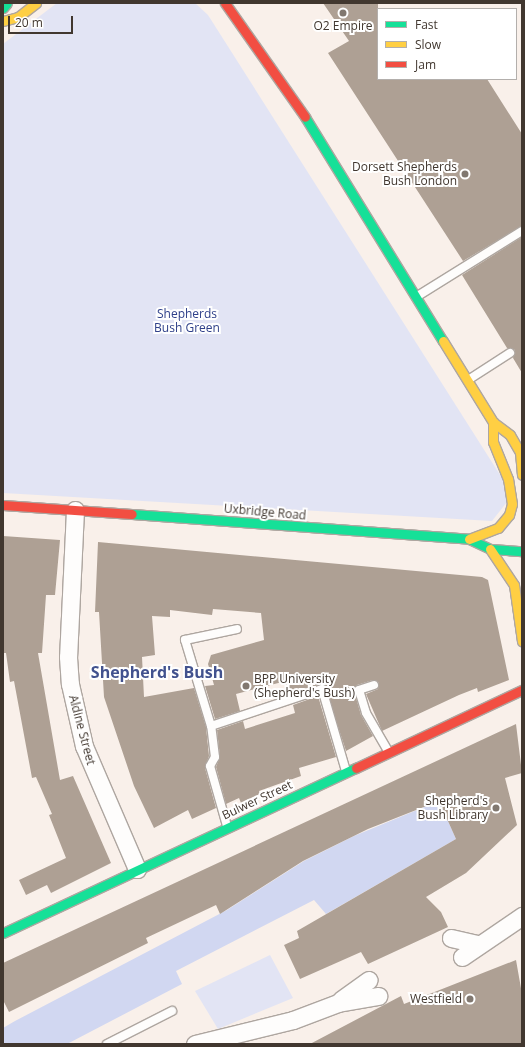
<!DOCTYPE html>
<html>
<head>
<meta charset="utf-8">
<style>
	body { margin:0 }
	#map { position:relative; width:525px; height:1047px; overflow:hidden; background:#f9f0ea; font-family:"Open Sans",sans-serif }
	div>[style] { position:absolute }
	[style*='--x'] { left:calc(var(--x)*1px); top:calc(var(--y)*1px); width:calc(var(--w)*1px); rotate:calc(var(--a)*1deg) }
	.green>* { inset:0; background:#e2e4f4 }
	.forest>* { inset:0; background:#d1d7f1 }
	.building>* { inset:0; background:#aea094 }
	.roads { filter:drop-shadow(1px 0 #aea6a0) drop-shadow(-1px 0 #aea6a0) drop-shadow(0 1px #aea6a0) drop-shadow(0 -1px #aea6a0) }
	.lane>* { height:8px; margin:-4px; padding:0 4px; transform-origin:4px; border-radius:4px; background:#fefdfc }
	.street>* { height:17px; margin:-8.5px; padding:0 8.5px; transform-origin:8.5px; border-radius:8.5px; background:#fefdfc }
	.fast>* { height:9px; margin:-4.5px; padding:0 4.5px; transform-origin:4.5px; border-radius:4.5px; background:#16e098 }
	.slow>* { height:9px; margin:-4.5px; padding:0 4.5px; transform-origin:4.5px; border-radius:4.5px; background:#ffcf43 }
	.jam>* { height:9px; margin:-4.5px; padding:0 4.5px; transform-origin:4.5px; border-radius:4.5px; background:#f24e42 }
	.dots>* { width:11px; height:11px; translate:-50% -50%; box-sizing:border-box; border:2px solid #fff; border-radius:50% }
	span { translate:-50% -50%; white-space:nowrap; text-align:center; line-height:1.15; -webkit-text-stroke:4px #fff; paint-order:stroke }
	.poi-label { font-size:12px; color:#41372f }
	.right { translate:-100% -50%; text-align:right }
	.left { translate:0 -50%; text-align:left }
	.park-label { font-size:12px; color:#30418a }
	.street-label { font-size:12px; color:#41372f }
	.district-label { font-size:16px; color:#42528e; font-weight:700 }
	.frame { position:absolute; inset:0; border:4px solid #41372f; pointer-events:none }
	.legend { position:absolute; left:377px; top:8px; width:140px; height:72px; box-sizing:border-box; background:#fff; border:1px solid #b3afac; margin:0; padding:5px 7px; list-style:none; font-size:12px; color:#41372f }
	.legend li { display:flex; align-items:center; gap:8px; height:20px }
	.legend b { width:20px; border:1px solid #b3afac }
	.scale { position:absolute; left:8px; top:16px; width:65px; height:18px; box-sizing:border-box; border:2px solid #41372f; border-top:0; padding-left:5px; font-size:12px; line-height:14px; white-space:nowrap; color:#41372f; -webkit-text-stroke:3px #fff; paint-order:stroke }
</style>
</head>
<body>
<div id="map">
	<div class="green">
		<i style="clip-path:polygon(57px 3px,195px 3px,208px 15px,502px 478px,507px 502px,492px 521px,3px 493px,3px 44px)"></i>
		<i style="clip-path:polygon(270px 955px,293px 998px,218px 1029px,195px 991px)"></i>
	</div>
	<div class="forest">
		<i style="clip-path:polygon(439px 801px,456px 839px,326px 914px,314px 900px,176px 971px,182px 984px,67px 1044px,3px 1044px,3px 1028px,15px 1021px,227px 910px,304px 861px,354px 836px)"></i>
	</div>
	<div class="building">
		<i style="clip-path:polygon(323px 3px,378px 3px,378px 79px,487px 79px,522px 134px,522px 226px,463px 261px,328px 53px,349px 41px)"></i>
		<i style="clip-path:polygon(522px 237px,522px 373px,513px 358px,515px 350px,507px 348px,462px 275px)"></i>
		<i style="clip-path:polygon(3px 536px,60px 540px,55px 595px,46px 595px,42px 653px,38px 653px,60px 780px,73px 776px,111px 863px,51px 893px,47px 885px,26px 895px,19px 880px,66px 858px,49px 815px,52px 814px,36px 777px,32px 778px,14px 681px,10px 682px,6px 653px,3px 653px)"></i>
		<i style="clip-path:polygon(98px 542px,482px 577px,488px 580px,509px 680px,478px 692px,477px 688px,459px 695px,382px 731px,366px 694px,378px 689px,379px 683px,373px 680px,357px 685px,354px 691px,361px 715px,373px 736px,346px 751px,324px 684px,289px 694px,286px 681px,236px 694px,240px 711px,215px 719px,205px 686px,214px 685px,208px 664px,211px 655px,264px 640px,261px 613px,213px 609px,212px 615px,170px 610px,170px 617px,152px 616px,155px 655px,142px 657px,144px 697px,194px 688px,206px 727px,209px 756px,205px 768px,216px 808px,192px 819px,188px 810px,154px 828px,134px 786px,104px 697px,99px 612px,95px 612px)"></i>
		<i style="clip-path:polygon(318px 696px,336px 757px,299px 768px,301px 776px,259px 791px,260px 794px,241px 803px,239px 798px,226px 804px,216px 767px,220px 757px,217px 730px,243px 721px,245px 729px,295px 713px,293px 705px)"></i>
		<i style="clip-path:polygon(516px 724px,522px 773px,505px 778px,517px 825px,466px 873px,426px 897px,441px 912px,448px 927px,368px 964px,361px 952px,300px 979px,284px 945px,299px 938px,297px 931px,456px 839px,439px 801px,368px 829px,303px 861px,220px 914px,216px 905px,146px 938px,148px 943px,9px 1012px,3px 1000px,3px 963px)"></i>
		<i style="clip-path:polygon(516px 960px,522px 994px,522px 1044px,310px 1044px,401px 996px,404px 1004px)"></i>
	</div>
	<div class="roads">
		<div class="lane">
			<i style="--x:416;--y:297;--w:125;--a:-31.9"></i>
			<i style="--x:468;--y:380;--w:50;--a:-32.7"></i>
			<i style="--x:374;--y:685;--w:16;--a:162"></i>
			<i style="--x:359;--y:690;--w:24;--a:73"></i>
			<i style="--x:366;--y:713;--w:44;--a:59.9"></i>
			<i style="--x:211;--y:726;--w:90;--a:-106.8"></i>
			<i style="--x:185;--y:640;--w:53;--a:-11.9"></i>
			<i style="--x:227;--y:826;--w:62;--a:-105.8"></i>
			<i style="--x:210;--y:766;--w:10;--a:-61"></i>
			<i style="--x:215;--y:757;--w:31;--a:-97"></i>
			<i style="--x:211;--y:726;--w:117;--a:-18.4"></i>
			<i style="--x:322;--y:689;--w:85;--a:73.7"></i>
			<i style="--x:107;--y:1044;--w:73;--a:-26.9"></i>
		</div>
		<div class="street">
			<i style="--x:75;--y:510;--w:147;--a:92.7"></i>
			<i style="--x:68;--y:657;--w:27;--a:86"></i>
			<i style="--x:70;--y:684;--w:64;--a:77.3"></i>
			<i style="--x:84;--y:746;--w:134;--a:66.7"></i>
			<i style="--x:451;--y:938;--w:28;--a:13"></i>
			<i style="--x:462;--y:957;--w:73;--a:-34.3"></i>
			<i style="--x:341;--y:1000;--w:34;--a:-36"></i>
			<i style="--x:195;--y:1044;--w:101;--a:-13.8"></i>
			<i style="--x:293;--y:1020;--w:48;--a:-20.7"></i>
			<i style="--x:338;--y:1003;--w:41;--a:-9.9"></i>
		</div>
		<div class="fast">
			<i style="--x:3;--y:8;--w:6;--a:-51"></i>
			<i style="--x:305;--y:117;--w:263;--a:58.4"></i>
			<i style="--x:132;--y:514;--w:338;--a:4.2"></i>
			<i style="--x:469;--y:539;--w:23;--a:25"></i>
			<i style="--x:490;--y:549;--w:32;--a:4"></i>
			<i style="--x:3;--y:933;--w:390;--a:-25.1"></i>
		</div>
		<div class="slow">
			<i style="--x:3;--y:21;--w:16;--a:-15"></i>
			<i style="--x:18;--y:17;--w:23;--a:-38"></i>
			<i style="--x:443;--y:341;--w:95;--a:58.3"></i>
			<i style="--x:493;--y:422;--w:21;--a:37"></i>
			<i style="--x:510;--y:435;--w:20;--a:60"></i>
			<i style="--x:520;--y:452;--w:23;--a:85"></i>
			<i style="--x:469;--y:539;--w:31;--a:-21"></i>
			<i style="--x:498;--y:528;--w:17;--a:-50"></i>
			<i style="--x:509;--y:515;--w:11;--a:-75"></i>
			<i style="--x:512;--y:504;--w:25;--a:-99"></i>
			<i style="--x:508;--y:479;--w:40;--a:-112"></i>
			<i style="--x:493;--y:442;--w:20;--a:-90"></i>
			<i style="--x:490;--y:549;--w:43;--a:56.3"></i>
			<i style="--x:514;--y:585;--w:57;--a:81.9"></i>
		</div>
		<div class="jam">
			<i style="--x:225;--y:3;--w:139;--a:54.9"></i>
			<i style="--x:3;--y:505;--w:129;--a:4"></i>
			<i style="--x:356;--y:768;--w:183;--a:-25.2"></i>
		</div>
	</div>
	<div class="dots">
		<i style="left:343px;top:13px;background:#817870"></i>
		<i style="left:465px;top:174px;background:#817870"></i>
		<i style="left:246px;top:686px;background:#817870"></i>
		<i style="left:496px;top:808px;background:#817870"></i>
		<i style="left:470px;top:999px;background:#817870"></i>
	</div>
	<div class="poi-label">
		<span style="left:343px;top:26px">O2 Empire</span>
		<span class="right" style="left:457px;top:174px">Dorsett Shepherds<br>Bush London</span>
		<span class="left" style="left:254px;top:686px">BPP University<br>(Shepherd's Bush)</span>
		<span class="right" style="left:488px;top:808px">Shepherd's<br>Bush Library</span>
		<span class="right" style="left:462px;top:999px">Westfield</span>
	</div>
	<div class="park-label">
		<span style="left:187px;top:321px">Shepherds<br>Bush Green</span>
	</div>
	<div class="street-label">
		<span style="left:265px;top:512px;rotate:5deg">Uxbridge Road</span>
		<span style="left:82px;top:730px;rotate:75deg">Aldine Street</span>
		<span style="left:257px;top:800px;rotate:-25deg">Bulwer Street</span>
	</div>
	<div class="district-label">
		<span style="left:157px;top:672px">Shepherd's Bush</span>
	</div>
	<div class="frame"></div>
	<ul class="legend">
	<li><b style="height:5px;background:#16e098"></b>Fast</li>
	<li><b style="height:5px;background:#ffcf43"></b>Slow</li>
	<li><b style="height:5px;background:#f24e42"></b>Jam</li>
	</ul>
	<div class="scale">20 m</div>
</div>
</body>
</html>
